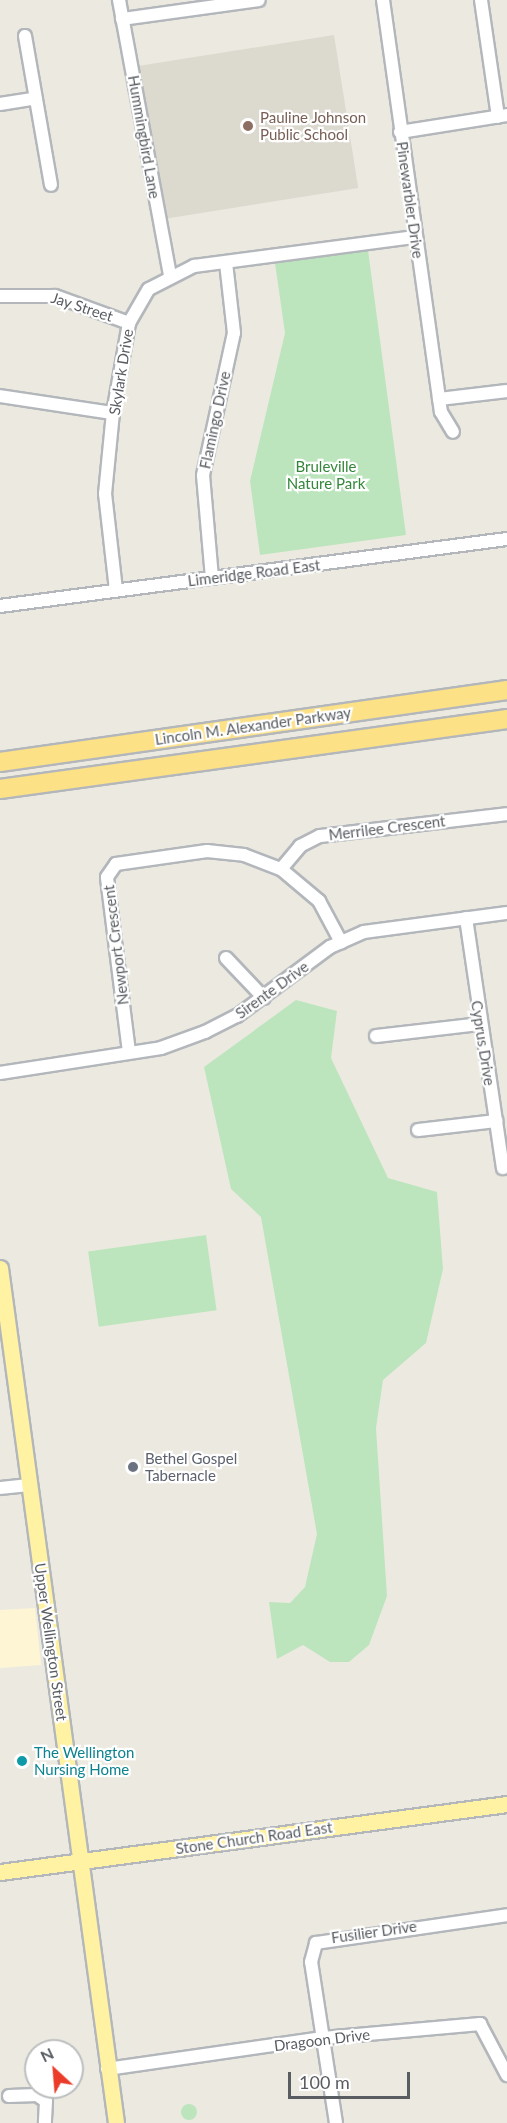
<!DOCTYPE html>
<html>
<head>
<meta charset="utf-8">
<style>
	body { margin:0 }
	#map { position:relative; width:507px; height:2123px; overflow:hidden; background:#eceae0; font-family:Lato,sans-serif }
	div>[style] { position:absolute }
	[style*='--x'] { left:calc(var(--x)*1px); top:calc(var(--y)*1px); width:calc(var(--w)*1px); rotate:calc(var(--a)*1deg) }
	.commercial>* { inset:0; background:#fef5d4 }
	.education>* { inset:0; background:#dcd9cf; transform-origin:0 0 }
	.green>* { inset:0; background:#bce5bd; transform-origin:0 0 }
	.round { border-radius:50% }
	.roads { filter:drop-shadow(2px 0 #b3b7bb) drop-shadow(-2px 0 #b3b7bb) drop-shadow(0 2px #b3b7bb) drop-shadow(0 -2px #b3b7bb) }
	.minor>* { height:12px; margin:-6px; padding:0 6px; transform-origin:6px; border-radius:6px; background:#fff }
	.major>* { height:15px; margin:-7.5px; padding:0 7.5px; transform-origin:7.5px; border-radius:7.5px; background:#fff2a3 }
	.highway>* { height:18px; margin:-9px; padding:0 9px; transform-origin:9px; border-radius:9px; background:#fde187 }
	.dots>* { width:16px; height:16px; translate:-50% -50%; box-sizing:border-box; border:3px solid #fff; border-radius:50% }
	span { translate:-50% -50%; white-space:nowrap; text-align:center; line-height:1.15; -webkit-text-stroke:4.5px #fff; paint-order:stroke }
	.education-label { font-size:15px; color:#785e54 }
	.left { translate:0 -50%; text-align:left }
	.street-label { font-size:15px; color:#595d62 }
	.park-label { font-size:15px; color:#34863a }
	.worship-label { font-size:15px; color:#5b616d }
	.culture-label { font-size:15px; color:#0d838f }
	.north { position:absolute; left:24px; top:2039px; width:60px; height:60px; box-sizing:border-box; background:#fff; border:2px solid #bdbec0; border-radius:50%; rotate:334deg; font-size:16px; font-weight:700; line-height:24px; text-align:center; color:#595d62 }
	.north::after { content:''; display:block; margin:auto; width:21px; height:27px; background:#ea3c29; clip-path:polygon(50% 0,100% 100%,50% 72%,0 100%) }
	.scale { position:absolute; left:288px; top:2072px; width:122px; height:27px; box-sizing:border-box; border:3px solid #595d62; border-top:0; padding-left:8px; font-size:18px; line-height:21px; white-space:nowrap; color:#595d62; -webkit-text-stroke:4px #fff; paint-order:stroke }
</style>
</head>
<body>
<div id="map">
	<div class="commercial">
		<i style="clip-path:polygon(35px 1608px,41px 1665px,0 1668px,0 1610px)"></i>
	</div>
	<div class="education">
		<i style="left:334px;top:35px;width:155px;height:200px;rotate:81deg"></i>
	</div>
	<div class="green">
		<i style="clip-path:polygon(368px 250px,406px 535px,260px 555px,250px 481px,285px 333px,275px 263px)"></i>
		<i style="clip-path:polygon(296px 1000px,337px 1011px,331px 1058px,388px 1178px,437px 1192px,443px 1269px,426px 1343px,383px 1380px,376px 1428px,387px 1596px,369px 1645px,349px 1662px,330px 1662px,303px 1645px,277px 1659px,269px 1602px,290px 1603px,305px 1587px,317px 1534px,261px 1217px,231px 1189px,204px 1067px)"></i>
		<i style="left:206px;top:1235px;width:76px;height:119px;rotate:82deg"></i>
		<i class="round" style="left:181px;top:2104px;width:16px;height:16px"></i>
	</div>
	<div class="roads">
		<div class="minor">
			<i style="--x:119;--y:0;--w:279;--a:79.5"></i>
			<i style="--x:383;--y:0;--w:416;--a:82"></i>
			<i style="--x:441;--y:412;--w:23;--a:59"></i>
			<i style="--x:481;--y:0;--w:118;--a:81.7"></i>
			<i style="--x:122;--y:19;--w:138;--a:-7.9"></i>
			<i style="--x:25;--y:36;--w:151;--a:80.1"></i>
			<i style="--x:0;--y:104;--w:36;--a:-9"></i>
			<i style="--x:400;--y:132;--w:108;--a:-9"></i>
			<i style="--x:0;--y:296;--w:55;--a:0"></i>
			<i style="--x:55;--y:296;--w:79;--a:20"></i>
			<i style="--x:0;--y:396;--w:114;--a:8.6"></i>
			<i style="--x:439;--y:399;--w:68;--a:-6.7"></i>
			<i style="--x:212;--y:578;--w:103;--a:-95"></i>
			<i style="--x:203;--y:475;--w:145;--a:-77.7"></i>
			<i style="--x:234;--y:333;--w:70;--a:-96.5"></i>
			<i style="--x:116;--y:590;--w:97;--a:-96.5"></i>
			<i style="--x:105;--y:494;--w:81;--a:-84.4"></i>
			<i style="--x:113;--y:413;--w:91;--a:-79.9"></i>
			<i style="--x:129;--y:323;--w:39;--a:-60"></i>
			<i style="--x:149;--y:289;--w:51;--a:-27.1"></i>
			<i style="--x:194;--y:266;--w:223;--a:-7.5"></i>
			<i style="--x:0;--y:606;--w:511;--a:-7.53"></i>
			<i style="--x:281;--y:869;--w:50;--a:40.1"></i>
			<i style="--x:319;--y:901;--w:47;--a:61.8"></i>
			<i style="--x:466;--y:918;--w:253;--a:81.6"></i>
			<i style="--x:226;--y:958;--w:55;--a:46.5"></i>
			<i style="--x:376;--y:1036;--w:104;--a:-6.6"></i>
			<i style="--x:129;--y:1052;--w:176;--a:-97.2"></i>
			<i style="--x:107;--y:877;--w:16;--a:-55"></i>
			<i style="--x:116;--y:864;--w:92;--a:-8.1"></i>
			<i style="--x:207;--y:851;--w:37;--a:6"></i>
			<i style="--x:244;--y:855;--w:40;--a:21"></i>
			<i style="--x:281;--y:869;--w:30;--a:-50"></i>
			<i style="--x:300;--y:846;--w:22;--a:-27"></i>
			<i style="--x:320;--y:836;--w:188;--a:-6.7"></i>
			<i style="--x:0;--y:1073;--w:163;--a:-8.8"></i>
			<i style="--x:161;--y:1048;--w:47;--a:-20"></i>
			<i style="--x:205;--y:1032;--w:36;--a:-27"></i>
			<i style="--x:237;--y:1016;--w:116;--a:-36.6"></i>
			<i style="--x:330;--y:947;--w:37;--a:-24"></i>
			<i style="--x:364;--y:932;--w:144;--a:-7.6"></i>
			<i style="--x:418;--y:1130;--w:79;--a:-6.6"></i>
			<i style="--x:0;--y:1488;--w:30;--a:-6"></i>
			<i style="--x:107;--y:2069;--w:218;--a:-8.2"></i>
			<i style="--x:323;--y:2038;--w:158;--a:-5.1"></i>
			<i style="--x:480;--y:2024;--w:58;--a:62.1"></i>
			<i style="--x:9;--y:2096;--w:28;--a:-2"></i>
			<i style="--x:37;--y:2095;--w:11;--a:34"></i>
			<i style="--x:46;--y:2101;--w:22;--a:93"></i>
			<i style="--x:336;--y:2123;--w:163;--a:-98.8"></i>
			<i style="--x:311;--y:1962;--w:20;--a:-75"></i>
			<i style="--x:316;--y:1943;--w:193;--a:-8.3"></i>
		</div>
		<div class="major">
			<i style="--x:0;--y:1268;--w:863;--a:82.27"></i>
			<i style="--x:0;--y:1872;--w:512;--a:-7.64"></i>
		</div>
		<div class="highway">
			<i style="--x:0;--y:762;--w:512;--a:-8.08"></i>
			<i style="--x:0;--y:789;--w:512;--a:-7.86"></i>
		</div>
	</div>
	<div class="dots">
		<i style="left:248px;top:126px;background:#8d6e63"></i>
		<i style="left:133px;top:1467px;background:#6b7280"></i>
		<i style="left:22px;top:1761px;background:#0f9aa8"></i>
	</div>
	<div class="education-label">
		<span class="left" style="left:260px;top:126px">Pauline Johnson<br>Public School</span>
	</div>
	<div class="street-label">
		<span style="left:144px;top:137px;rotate:80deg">Hummingbird Lane</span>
		<span style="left:410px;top:200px;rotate:82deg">Pinewarbler Drive</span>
		<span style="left:82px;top:307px;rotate:18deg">Jay Street</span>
		<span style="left:121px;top:372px;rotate:-81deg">Skylark Drive</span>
		<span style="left:215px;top:420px;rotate:-78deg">Flamingo Drive</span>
		<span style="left:254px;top:573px;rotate:-7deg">Limeridge Road East</span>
		<span style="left:253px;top:726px;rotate:-8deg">Lincoln M. Alexander Parkway</span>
		<span style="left:387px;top:828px;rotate:-7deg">Merrilee Crescent</span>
		<span style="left:116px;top:945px;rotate:-97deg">Newport Crescent</span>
		<span style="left:272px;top:990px;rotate:-36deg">Sirente Drive</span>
		<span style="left:483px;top:1043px;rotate:81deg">Cyprus Drive</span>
		<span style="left:51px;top:1642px;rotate:82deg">Upper Wellington Street</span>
		<span style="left:254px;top:1838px;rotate:-8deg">Stone Church Road East</span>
		<span style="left:374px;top:1932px;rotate:-8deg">Fusilier Drive</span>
		<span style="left:322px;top:2040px;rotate:-7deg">Dragoon Drive</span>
	</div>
	<div class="park-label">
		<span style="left:326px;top:475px">Bruleville<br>Nature Park</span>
	</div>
	<div class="worship-label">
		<span class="left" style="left:145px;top:1467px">Bethel Gospel<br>Tabernacle</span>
	</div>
	<div class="culture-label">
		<span class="left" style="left:34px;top:1761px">The Wellington<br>Nursing Home</span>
	</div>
	<div class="north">N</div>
	<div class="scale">100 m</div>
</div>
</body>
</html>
